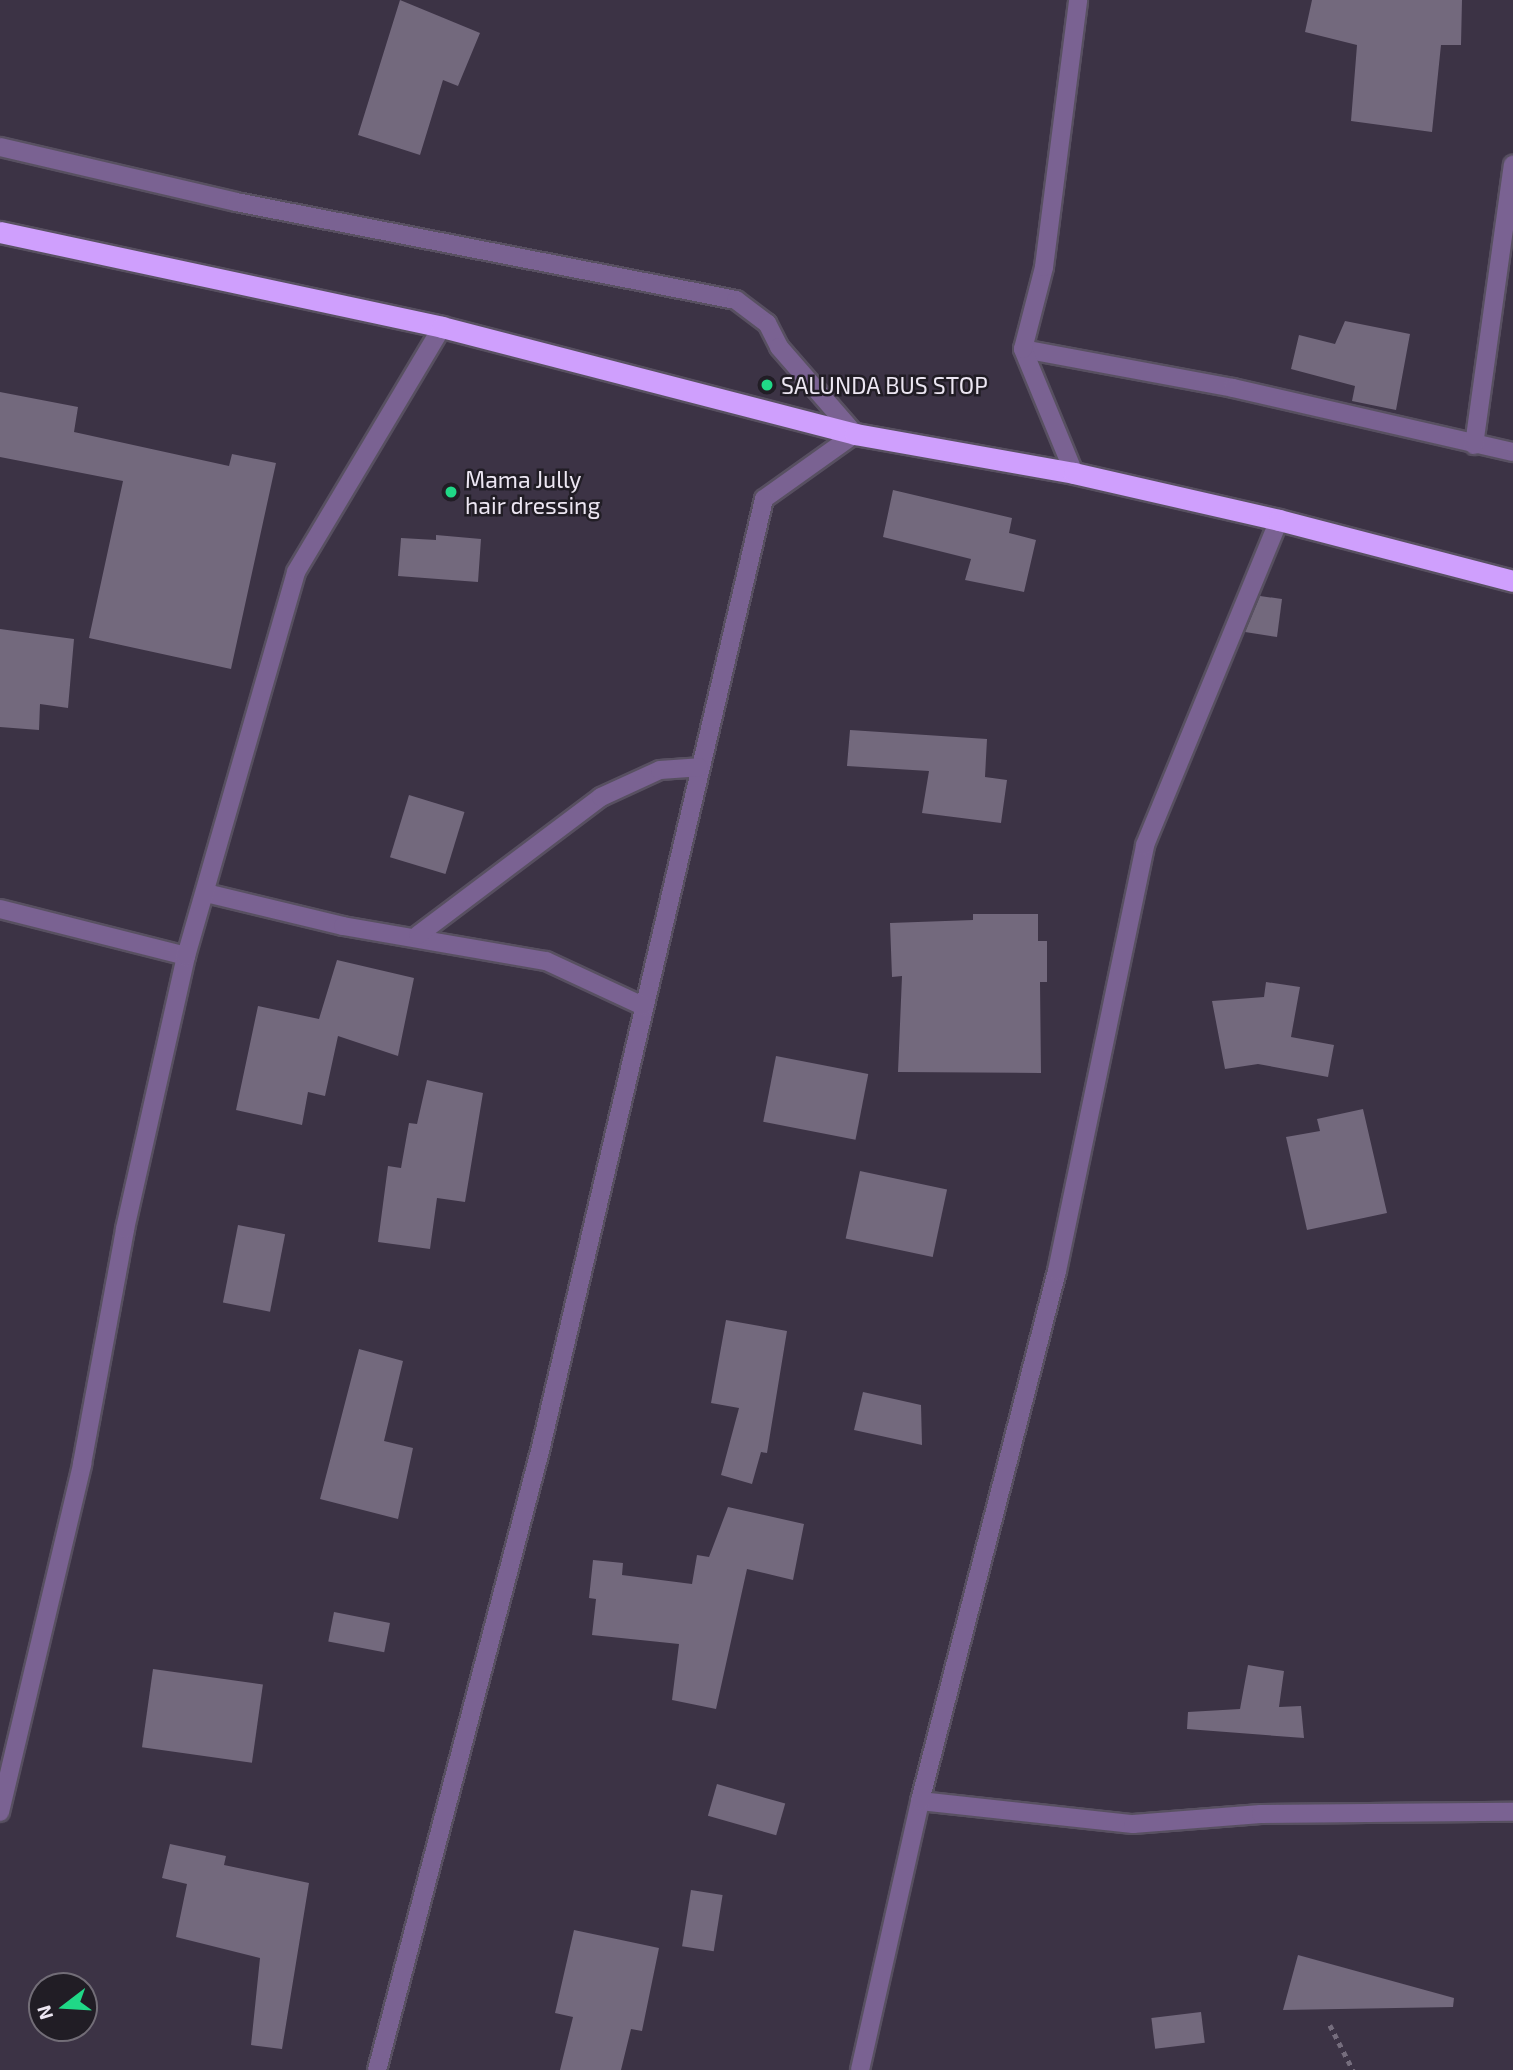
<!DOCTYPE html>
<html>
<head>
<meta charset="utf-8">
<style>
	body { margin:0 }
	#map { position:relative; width:1513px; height:2070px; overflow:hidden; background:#3c3345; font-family:"Exo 2",sans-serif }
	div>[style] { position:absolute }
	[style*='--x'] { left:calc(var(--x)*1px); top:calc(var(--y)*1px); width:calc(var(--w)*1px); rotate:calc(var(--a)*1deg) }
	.building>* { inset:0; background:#73697d; transform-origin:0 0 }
	.path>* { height:4.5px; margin-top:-2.25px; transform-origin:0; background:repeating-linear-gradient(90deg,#756d7d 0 5px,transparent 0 10px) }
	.roads { filter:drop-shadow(2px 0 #585061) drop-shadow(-2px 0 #585061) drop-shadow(0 2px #585061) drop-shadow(0 -2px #585061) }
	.minor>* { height:18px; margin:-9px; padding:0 9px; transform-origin:9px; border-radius:9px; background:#7a6292 }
	.highway>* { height:21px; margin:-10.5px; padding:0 10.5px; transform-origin:10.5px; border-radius:10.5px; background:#cf9ffd }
	.dots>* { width:19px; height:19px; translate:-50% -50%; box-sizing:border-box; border:4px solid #211d25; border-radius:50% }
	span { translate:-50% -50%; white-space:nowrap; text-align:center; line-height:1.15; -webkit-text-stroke:5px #211d25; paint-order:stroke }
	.poi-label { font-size:23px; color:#ece6f2 }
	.left { translate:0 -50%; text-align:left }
	.north { position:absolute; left:28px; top:1972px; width:70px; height:70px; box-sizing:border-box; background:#211d25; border:2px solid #726d77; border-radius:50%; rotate:253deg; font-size:19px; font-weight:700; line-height:28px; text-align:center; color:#ece6f2 }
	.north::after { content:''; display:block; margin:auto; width:24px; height:32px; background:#20d887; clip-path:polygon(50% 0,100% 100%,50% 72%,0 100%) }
</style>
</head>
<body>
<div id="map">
	<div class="building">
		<i style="clip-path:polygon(400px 0,480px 33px,458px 86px,443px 80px,420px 155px,358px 135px)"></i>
		<i style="clip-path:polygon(1312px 0,1462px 0,1461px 45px,1441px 45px,1432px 132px,1351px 121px,1357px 45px,1305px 32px)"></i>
		<i style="clip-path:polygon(1345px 321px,1410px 334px,1396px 410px,1352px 401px,1355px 386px,1291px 369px,1299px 335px,1335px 344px)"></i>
		<i style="clip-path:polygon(0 392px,78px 407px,74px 432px,229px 466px,232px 454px,276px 463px,231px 669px,89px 638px,123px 481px,0 457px)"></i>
		<i style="clip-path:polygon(893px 490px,1012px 518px,1009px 533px,1036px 540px,1024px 592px,965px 580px,971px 559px,883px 537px)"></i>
		<i style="clip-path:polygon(436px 535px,481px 539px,478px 582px,398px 576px,401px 538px,436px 540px)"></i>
		<i style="clip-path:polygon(1260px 596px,1282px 599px,1277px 637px,1245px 632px)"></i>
		<i style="clip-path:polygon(0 629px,74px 639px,68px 708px,40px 704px,39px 730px,0 727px)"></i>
		<i style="clip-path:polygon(850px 730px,987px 739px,985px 777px,1007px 780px,1001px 823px,922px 813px,929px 771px,847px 766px)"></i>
		<i style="left:409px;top:795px;width:58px;height:65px;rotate:17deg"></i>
		<i style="clip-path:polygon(973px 914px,1038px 914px,1038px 941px,1047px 941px,1047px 982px,1040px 982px,1041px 1073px,898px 1072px,902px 976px,892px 977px,890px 923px,973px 920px)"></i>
		<i style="clip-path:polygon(337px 960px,414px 978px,398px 1056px,338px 1036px,325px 1096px,308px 1092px,302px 1125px,236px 1110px,258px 1006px,319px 1019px)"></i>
		<i style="clip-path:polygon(1266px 982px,1300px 987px,1291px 1037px,1334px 1045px,1328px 1077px,1258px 1064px,1225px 1069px,1212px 1001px,1264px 997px)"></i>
		<i style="left:776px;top:1056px;width:94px;height:67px;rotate:11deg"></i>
		<i style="clip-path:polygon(427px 1080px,483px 1093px,465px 1202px,437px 1198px,430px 1249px,378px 1242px,388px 1166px,401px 1168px,409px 1123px,417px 1124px)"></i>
		<i style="clip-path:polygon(1363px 1109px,1387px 1213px,1307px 1230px,1286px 1137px,1320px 1131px,1317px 1119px)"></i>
		<i style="left:860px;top:1171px;width:89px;height:69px;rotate:12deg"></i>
		<i style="left:238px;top:1225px;width:48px;height:79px;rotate:11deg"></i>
		<i style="clip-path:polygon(726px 1320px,787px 1331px,767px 1453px,761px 1452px,752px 1484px,721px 1475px,739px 1408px,711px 1403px)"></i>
		<i style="clip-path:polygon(359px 1349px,403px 1361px,384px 1441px,413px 1448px,398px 1519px,320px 1499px)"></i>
		<i style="clip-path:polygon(863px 1392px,921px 1405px,922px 1445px,854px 1430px)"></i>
		<i style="clip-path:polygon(728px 1507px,804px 1524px,793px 1580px,747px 1569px,716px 1709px,672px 1700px,679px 1644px,592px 1635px,596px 1599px,589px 1598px,593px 1560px,623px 1563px,622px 1575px,692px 1584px,697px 1555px,709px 1557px)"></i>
		<i style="left:334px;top:1612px;width:57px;height:30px;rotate:11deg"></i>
		<i style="clip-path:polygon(1248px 1665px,1284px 1671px,1279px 1707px,1301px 1706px,1304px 1738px,1187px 1729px,1188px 1712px,1240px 1709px)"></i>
		<i style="left:153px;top:1669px;width:111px;height:79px;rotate:8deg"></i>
		<i style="left:717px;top:1784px;width:71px;height:33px;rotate:16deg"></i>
		<i style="clip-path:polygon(170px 1844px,226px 1856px,224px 1865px,309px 1883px,282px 2049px,251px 2045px,260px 1958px,176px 1937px,187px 1884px,162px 1878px)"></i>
		<i style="left:691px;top:1890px;width:32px;height:57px;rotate:9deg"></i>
		<i style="clip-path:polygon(574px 1930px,659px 1948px,642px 2031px,631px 2029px,621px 2070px,560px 2070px,573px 2017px,555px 2013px)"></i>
		<i style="clip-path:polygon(1298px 1955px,1454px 1998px,1453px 2007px,1283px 2010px)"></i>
		<i style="left:1201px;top:2012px;width:31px;height:50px;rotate:83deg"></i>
	</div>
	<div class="path">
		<i style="--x:1330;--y:2025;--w:51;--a:62.9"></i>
	</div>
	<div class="roads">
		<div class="minor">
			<i style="--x:0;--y:147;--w:242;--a:13.1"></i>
			<i style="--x:236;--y:202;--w:510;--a:11.09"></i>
			<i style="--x:736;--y:300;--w:39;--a:37"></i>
			<i style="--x:767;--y:323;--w:27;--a:63"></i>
			<i style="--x:779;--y:347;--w:116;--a:48.9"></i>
			<i style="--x:855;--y:434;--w:112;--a:144.5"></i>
			<i style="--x:764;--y:499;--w:978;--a:103.24"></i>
			<i style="--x:540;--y:1451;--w:640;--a:104.75"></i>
			<i style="--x:1023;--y:349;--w:214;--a:10.5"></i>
			<i style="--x:1233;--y:388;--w:287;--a:12.9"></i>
			<i style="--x:1474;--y:445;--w:283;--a:-82.1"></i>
			<i style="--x:1074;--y:473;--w:134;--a:-112.4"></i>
			<i style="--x:1023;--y:349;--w:85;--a:-75.6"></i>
			<i style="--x:1044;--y:267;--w:269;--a:-82.7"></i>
			<i style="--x:206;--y:893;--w:141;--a:13.5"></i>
			<i style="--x:343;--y:926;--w:206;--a:9.8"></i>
			<i style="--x:546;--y:961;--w:107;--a:24.9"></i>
			<i style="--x:0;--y:909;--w:192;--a:14.2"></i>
			<i style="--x:418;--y:935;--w:229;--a:-37"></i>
			<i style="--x:601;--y:797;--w:65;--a:-24.6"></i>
			<i style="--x:660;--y:770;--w:39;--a:-4"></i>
			<i style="--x:920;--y:1801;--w:214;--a:6.2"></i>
			<i style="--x:1133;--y:1824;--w:128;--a:-4.5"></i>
			<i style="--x:1261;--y:1814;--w:252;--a:-0.5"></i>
			<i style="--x:0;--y:1812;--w:358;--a:-76.7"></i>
			<i style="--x:82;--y:1464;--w:239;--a:-79.6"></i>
			<i style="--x:125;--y:1229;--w:280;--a:-77.4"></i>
			<i style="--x:186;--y:956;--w:399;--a:-74"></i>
			<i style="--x:296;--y:572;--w:285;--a:-59.2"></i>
			<i style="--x:860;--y:2070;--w:276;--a:-77.4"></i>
			<i style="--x:920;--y:1801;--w:547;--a:-75.51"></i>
			<i style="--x:1057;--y:1271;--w:435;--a:-78.3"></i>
			<i style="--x:1145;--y:845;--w:352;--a:-67.6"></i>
		</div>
		<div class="highway">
			<i style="--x:0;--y:232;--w:452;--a:12.1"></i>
			<i style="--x:442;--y:327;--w:427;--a:14.5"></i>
			<i style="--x:855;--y:434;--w:222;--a:10.1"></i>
			<i style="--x:1074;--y:473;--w:210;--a:12.9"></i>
			<i style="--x:1279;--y:520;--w:242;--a:14.6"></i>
		</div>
	</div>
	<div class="dots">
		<i style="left:767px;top:385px;background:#20d887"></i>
		<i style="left:451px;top:492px;background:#20d887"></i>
	</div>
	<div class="poi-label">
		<span class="left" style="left:781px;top:385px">SALUNDA BUS STOP</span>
		<span class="left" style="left:465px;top:492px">Mama Jully<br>hair dressing</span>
	</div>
	<div class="north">N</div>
</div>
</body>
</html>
